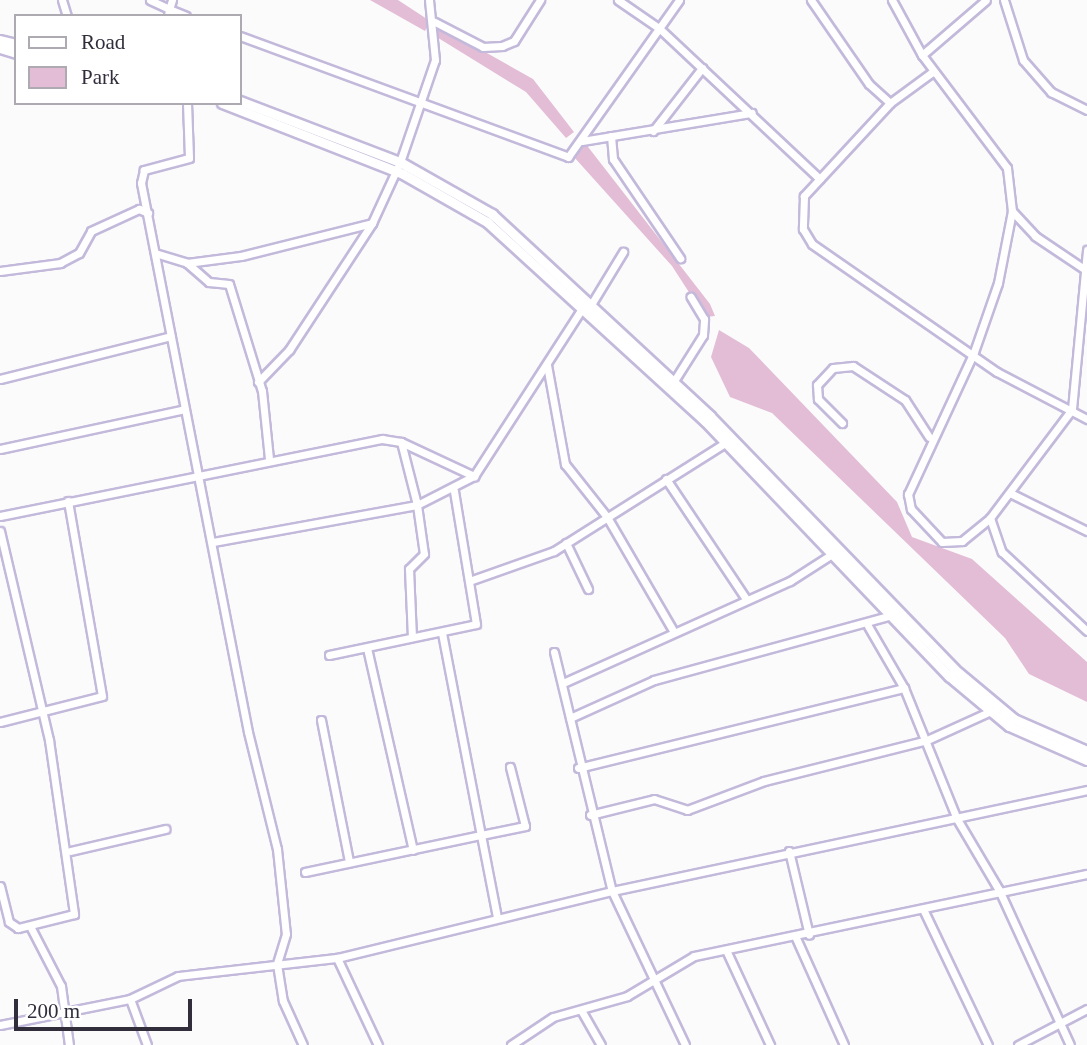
<!DOCTYPE html>
<html>
<head>
<meta charset="utf-8">
<style>
	body { margin:0 }
	#map { position:relative; width:1087px; height:1045px; overflow:hidden; background:#fbfbfb; font-family:"Times New Roman",serif }
	div>[style] { position:absolute }
	[style*='--x'] { left:calc(var(--x)*1px); top:calc(var(--y)*1px); width:calc(var(--w)*1px); rotate:calc(var(--a)*1deg) }
	.green>* { inset:0; background:#e3bdd6 }
	.roads { filter:drop-shadow(2px 0 #c3b9db) drop-shadow(-2px 0 #c3b9db) drop-shadow(0 2px #c3b9db) drop-shadow(0 -2px #c3b9db) }
	.minor>* { height:7px; margin:-3.5px; padding:0 3.5px; transform-origin:3.5px; border-radius:3.5px; background:#fff }
	.tertiary>* { height:9px; margin:-4.5px; padding:0 4.5px; transform-origin:4.5px; border-radius:4.5px; background:#fff }
	span { translate:-50% -50%; white-space:nowrap; text-align:center; line-height:1.15; -webkit-text-stroke:7px #fff; paint-order:stroke }
	.legend { position:absolute; left:14px; top:14px; width:228px; height:91px; box-sizing:border-box; background:#fff; border:2px solid #adabb1; margin:0; padding:9px 12px; list-style:none; font-size:21px; color:#312d3b }
	.legend li { display:flex; align-items:center; gap:14px; height:35px }
	.legend b { width:35px; border:2px solid #adabb1 }
	.scale { position:absolute; left:14px; top:999px; width:178px; height:32px; box-sizing:border-box; border:4px solid #312d3b; border-top:0; padding-left:9px; font-size:21px; line-height:24px; white-space:nowrap; color:#312d3b; -webkit-text-stroke:5px #fff; paint-order:stroke }
</style>
</head>
<body>
<div id="map">
	<div class="green">
		<i style="clip-path:polygon(370px 0,398px 0,430px 21px,425px 31px)"></i>
		<i style="clip-path:polygon(437px 25px,533px 79px,574px 132px,566px 138px,526px 92px,435px 36px)"></i>
		<i style="clip-path:polygon(585px 143px,710px 304px,715px 316px,705px 317px,672px 266px,574px 157px)"></i>
		<i style="clip-path:polygon(719px 330px,749px 348px,897px 502px,912px 537px,972px 559px,1087px 662px,1087px 702px,1029px 674px,1005px 638px,772px 413px,730px 397px,711px 357px)"></i>
	</div>
	<div class="roads">
		<div class="minor">
			<i style="--x:62;--y:0;--w:17;--a:73"></i>
			<i style="--x:150;--y:0;--w:21;--a:25"></i>
			<i style="--x:169;--y:9;--w:7;--a:98"></i>
			<i style="--x:172;--y:0;--w:9;--a:108"></i>
			<i style="--x:169;--y:9;--w:18;--a:22"></i>
			<i style="--x:618;--y:0;--w:51;--a:34.6"></i>
			<i style="--x:660;--y:29;--w:219;--a:43.2"></i>
			<i style="--x:811;--y:0;--w:102;--a:55.4"></i>
			<i style="--x:869;--y:84;--w:28;--a:42"></i>
			<i style="--x:890;--y:103;--w:51;--a:-36.2"></i>
			<i style="--x:892;--y:0;--w:63;--a:61.4"></i>
			<i style="--x:922;--y:55;--w:84;--a:-40.7"></i>
			<i style="--x:1004;--y:0;--w:63;--a:72.4"></i>
			<i style="--x:1023;--y:60;--w:43;--a:48.8"></i>
			<i style="--x:1051;--y:92;--w:40;--a:26.6"></i>
			<i style="--x:435;--y:22;--w:54;--a:27.5"></i>
			<i style="--x:483;--y:47;--w:19;--a:-3"></i>
			<i style="--x:502;--y:46;--w:13;--a:-23"></i>
			<i style="--x:514;--y:41;--w:49;--a:-57.6"></i>
			<i style="--x:240;--y:36;--w:350;--a:20.2"></i>
			<i style="--x:568;--y:157;--w:192;--a:-54.7"></i>
			<i style="--x:922;--y:55;--w:141;--a:53"></i>
			<i style="--x:1007;--y:168;--w:43;--a:83.4"></i>
			<i style="--x:1012;--y:211;--w:73;--a:101"></i>
			<i style="--x:998;--y:283;--w:73;--a:109.2"></i>
			<i style="--x:974;--y:352;--w:157;--a:114.9"></i>
			<i style="--x:908;--y:494;--w:15;--a:79"></i>
			<i style="--x:911;--y:509;--w:45;--a:46.8"></i>
			<i style="--x:942;--y:542;--w:20;--a:-3"></i>
			<i style="--x:962;--y:541;--w:36;--a:-39"></i>
			<i style="--x:990;--y:518;--w:136;--a:-53"></i>
			<i style="--x:1072;--y:409;--w:160;--a:-84.6"></i>
			<i style="--x:187;--y:103;--w:55;--a:87.9"></i>
			<i style="--x:189;--y:158;--w:47;--a:165.1"></i>
			<i style="--x:144;--y:170;--w:13;--a:103"></i>
			<i style="--x:141;--y:183;--w:559;--a:78.97"></i>
			<i style="--x:248;--y:732;--w:121;--a:76.1"></i>
			<i style="--x:277;--y:849;--w:85;--a:84"></i>
			<i style="--x:286;--y:934;--w:31;--a:107"></i>
			<i style="--x:277;--y:964;--w:37;--a:81"></i>
			<i style="--x:283;--y:1001;--w:48;--a:65.6"></i>
			<i style="--x:890;--y:103;--w:127;--a:132.8"></i>
			<i style="--x:804;--y:196;--w:33;--a:92"></i>
			<i style="--x:803;--y:229;--w:17;--a:59"></i>
			<i style="--x:812;--y:244;--w:225;--a:34.7"></i>
			<i style="--x:997;--y:372;--w:102;--a:27.6"></i>
			<i style="--x:653;--y:131;--w:80;--a:-52.1"></i>
			<i style="--x:611;--y:136;--w:23;--a:85"></i>
			<i style="--x:613;--y:159;--w:120;--a:55.9"></i>
			<i style="--x:582;--y:141;--w:172;--a:-9.4"></i>
			<i style="--x:1012;--y:211;--w:34;--a:47"></i>
			<i style="--x:1035;--y:236;--w:63;--a:33.9"></i>
			<i style="--x:155;--y:253;--w:34;--a:17"></i>
			<i style="--x:187;--y:263;--w:54;--a:-7.4"></i>
			<i style="--x:241;--y:256;--w:135;--a:-14.1"></i>
			<i style="--x:187;--y:263;--w:29;--a:41"></i>
			<i style="--x:209;--y:282;--w:20;--a:6"></i>
			<i style="--x:229;--y:284;--w:112;--a:72.9"></i>
			<i style="--x:262;--y:391;--w:68;--a:84.1"></i>
			<i style="--x:0;--y:271;--w:61;--a:-7.6"></i>
			<i style="--x:60;--y:263;--w:21;--a:-28"></i>
			<i style="--x:79;--y:253;--w:25;--a:-61"></i>
			<i style="--x:91;--y:231;--w:53;--a:-24.6"></i>
			<i style="--x:139;--y:209;--w:10;--a:24"></i>
			<i style="--x:592;--y:303;--w:60;--a:-58.7"></i>
			<i style="--x:547;--y:365;--w:101;--a:79.7"></i>
			<i style="--x:565;--y:464;--w:68;--a:51.6"></i>
			<i style="--x:607;--y:517;--w:133;--a:59.8"></i>
			<i style="--x:0;--y:379;--w:176;--a:-14.1"></i>
			<i style="--x:674;--y:381;--w:54;--a:-57.8"></i>
			<i style="--x:703;--y:335;--w:16;--a:-86"></i>
			<i style="--x:704;--y:319;--w:26;--a:-121"></i>
			<i style="--x:258;--y:382;--w:45;--a:-45.9"></i>
			<i style="--x:289;--y:350;--w:152;--a:-56.8"></i>
			<i style="--x:372;--y:223;--w:67;--a:-65.3"></i>
			<i style="--x:400;--y:162;--w:108;--a:-71.1"></i>
			<i style="--x:435;--y:60;--w:60;--a:-95.7"></i>
			<i style="--x:842;--y:423;--w:34;--a:-135"></i>
			<i style="--x:818;--y:399;--w:14;--a:-94"></i>
			<i style="--x:817;--y:385;--w:23;--a:-47"></i>
			<i style="--x:833;--y:368;--w:20;--a:-6"></i>
			<i style="--x:853;--y:366;--w:62;--a:33.2"></i>
			<i style="--x:905;--y:400;--w:44;--a:57"></i>
			<i style="--x:401;--y:442;--w:81;--a:25"></i>
			<i style="--x:0;--y:449;--w:189;--a:-12.2"></i>
			<i style="--x:666;--y:479;--w:144;--a:56.3"></i>
			<i style="--x:1010;--y:493;--w:86;--a:26.3"></i>
			<i style="--x:0;--y:516;--w:390;--a:-11.4"></i>
			<i style="--x:382;--y:439;--w:19;--a:9"></i>
			<i style="--x:401;--y:442;--w:65;--a:75.7"></i>
			<i style="--x:417;--y:505;--w:64;--a:-27"></i>
			<i style="--x:474;--y:476;--w:201;--a:-57.2"></i>
			<i style="--x:990;--y:518;--w:36;--a:71"></i>
			<i style="--x:1002;--y:552;--w:116;--a:42.9"></i>
			<i style="--x:0;--y:531;--w:215;--a:76.8"></i>
			<i style="--x:49;--y:740;--w:176;--a:81.8"></i>
			<i style="--x:74;--y:914;--w:58;--a:166"></i>
			<i style="--x:18;--y:928;--w:11;--a:-146"></i>
			<i style="--x:9;--y:922;--w:37;--a:-104"></i>
			<i style="--x:213;--y:542;--w:207;--a:-10.3"></i>
			<i style="--x:417;--y:505;--w:49;--a:81.9"></i>
			<i style="--x:424;--y:554;--w:21;--a:135"></i>
			<i style="--x:409;--y:569;--w:68;--a:87.5"></i>
			<i style="--x:566;--y:543;--w:51;--a:64.4"></i>
			<i style="--x:472;--y:580;--w:87;--a:-19.5"></i>
			<i style="--x:554;--y:551;--w:202;--a:-32.3"></i>
			<i style="--x:868;--y:626;--w:72;--a:59.9"></i>
			<i style="--x:904;--y:688;--w:141;--a:68"></i>
			<i style="--x:957;--y:819;--w:82;--a:59.4"></i>
			<i style="--x:999;--y:890;--w:170;--a:65.4"></i>
			<i style="--x:442;--y:633;--w:206;--a:79.1"></i>
			<i style="--x:481;--y:835;--w:45;--a:-11.6"></i>
			<i style="--x:525;--y:826;--w:61;--a:-104.3"></i>
			<i style="--x:367;--y:648;--w:207;--a:77.2"></i>
			<i style="--x:554;--y:652;--w:246;--a:76.4"></i>
			<i style="--x:612;--y:891;--w:170;--a:64.6"></i>
			<i style="--x:329;--y:655;--w:150;--a:-11.9"></i>
			<i style="--x:476;--y:624;--w:135;--a:-99.4"></i>
			<i style="--x:563;--y:683;--w:249;--a:-24.2"></i>
			<i style="--x:790;--y:581;--w:50;--a:-32.7"></i>
			<i style="--x:570;--y:718;--w:92;--a:-24.3"></i>
			<i style="--x:654;--y:680;--w:251;--a:-15.3"></i>
			<i style="--x:321;--y:720;--w:145;--a:78.8"></i>
			<i style="--x:0;--y:722;--w:105;--a:-14.3"></i>
			<i style="--x:102;--y:696;--w:198;--a:-99.9"></i>
			<i style="--x:578;--y:768;--w:336;--a:-13.8"></i>
			<i style="--x:590;--y:815;--w:66;--a:-14"></i>
			<i style="--x:654;--y:799;--w:35;--a:18"></i>
			<i style="--x:687;--y:810;--w:82;--a:-20.6"></i>
			<i style="--x:764;--y:781;--w:168;--a:-14.1"></i>
			<i style="--x:927;--y:740;--w:70;--a:-24.4"></i>
			<i style="--x:70;--y:851;--w:98;--a:-13"></i>
			<i style="--x:789;--y:851;--w:86;--a:76.6"></i>
			<i style="--x:305;--y:872;--w:180;--a:-11.9"></i>
			<i style="--x:481;--y:835;--w:84;--a:79"></i>
			<i style="--x:923;--y:909;--w:151;--a:64.5"></i>
			<i style="--x:31;--y:928;--w:65;--a:62.7"></i>
			<i style="--x:61;--y:986;--w:60;--a:82.3"></i>
			<i style="--x:796;--y:938;--w:117;--a:65.8"></i>
			<i style="--x:726;--y:950;--w:105;--a:65.1"></i>
			<i style="--x:337;--y:958;--w:96;--a:64.8"></i>
			<i style="--x:130;--y:999;--w:49;--a:69.7"></i>
			<i style="--x:581;--y:1010;--w:40;--a:60.3"></i>
			<i style="--x:0;--y:1025;--w:133;--a:-11.3"></i>
			<i style="--x:130;--y:999;--w:53;--a:-25.6"></i>
			<i style="--x:178;--y:976;--w:160;--a:-6.5"></i>
			<i style="--x:337;--y:958;--w:283;--a:-13.7"></i>
			<i style="--x:612;--y:891;--w:486;--a:-12"></i>
			<i style="--x:511;--y:1045;--w:50;--a:-33.7"></i>
			<i style="--x:553;--y:1017;--w:77;--a:-15.8"></i>
			<i style="--x:627;--y:996;--w:78;--a:-30.8"></i>
			<i style="--x:694;--y:956;--w:401;--a:-11.8"></i>
			<i style="--x:1018;--y:1045;--w:78;--a:-27.6"></i>
		</div>
		<div class="tertiary">
			<i style="--x:0;--y:40;--w:16;--a:14"></i>
			<i style="--x:0;--y:48;--w:17;--a:17"></i>
			<i style="--x:240;--y:101;--w:171;--a:20.9"></i>
			<i style="--x:400;--y:162;--w:106;--a:29.5"></i>
			<i style="--x:492;--y:214;--w:297;--a:42.8"></i>
			<i style="--x:710;--y:416;--w:351;--a:46"></i>
			<i style="--x:954;--y:669;--w:78;--a:39.8"></i>
			<i style="--x:1014;--y:719;--w:80;--a:23.7"></i>
			<i style="--x:222;--y:103;--w:194;--a:21.4"></i>
			<i style="--x:403;--y:174;--w:97;--a:29.7"></i>
			<i style="--x:487;--y:222;--w:295;--a:42.4"></i>
			<i style="--x:705;--y:421;--w:353;--a:46.3"></i>
			<i style="--x:949;--y:676;--w:78;--a:39.8"></i>
			<i style="--x:1009;--y:726;--w:85;--a:23.6"></i>
		</div>
	</div>
	<ul class="legend">
	<li><b style="height:9px;background:#fff"></b>Road</li>
	<li><b style="height:19px;background:#e3bdd6"></b>Park</li>
	</ul>
	<div class="scale">200 m</div>
</div>
</body>
</html>
